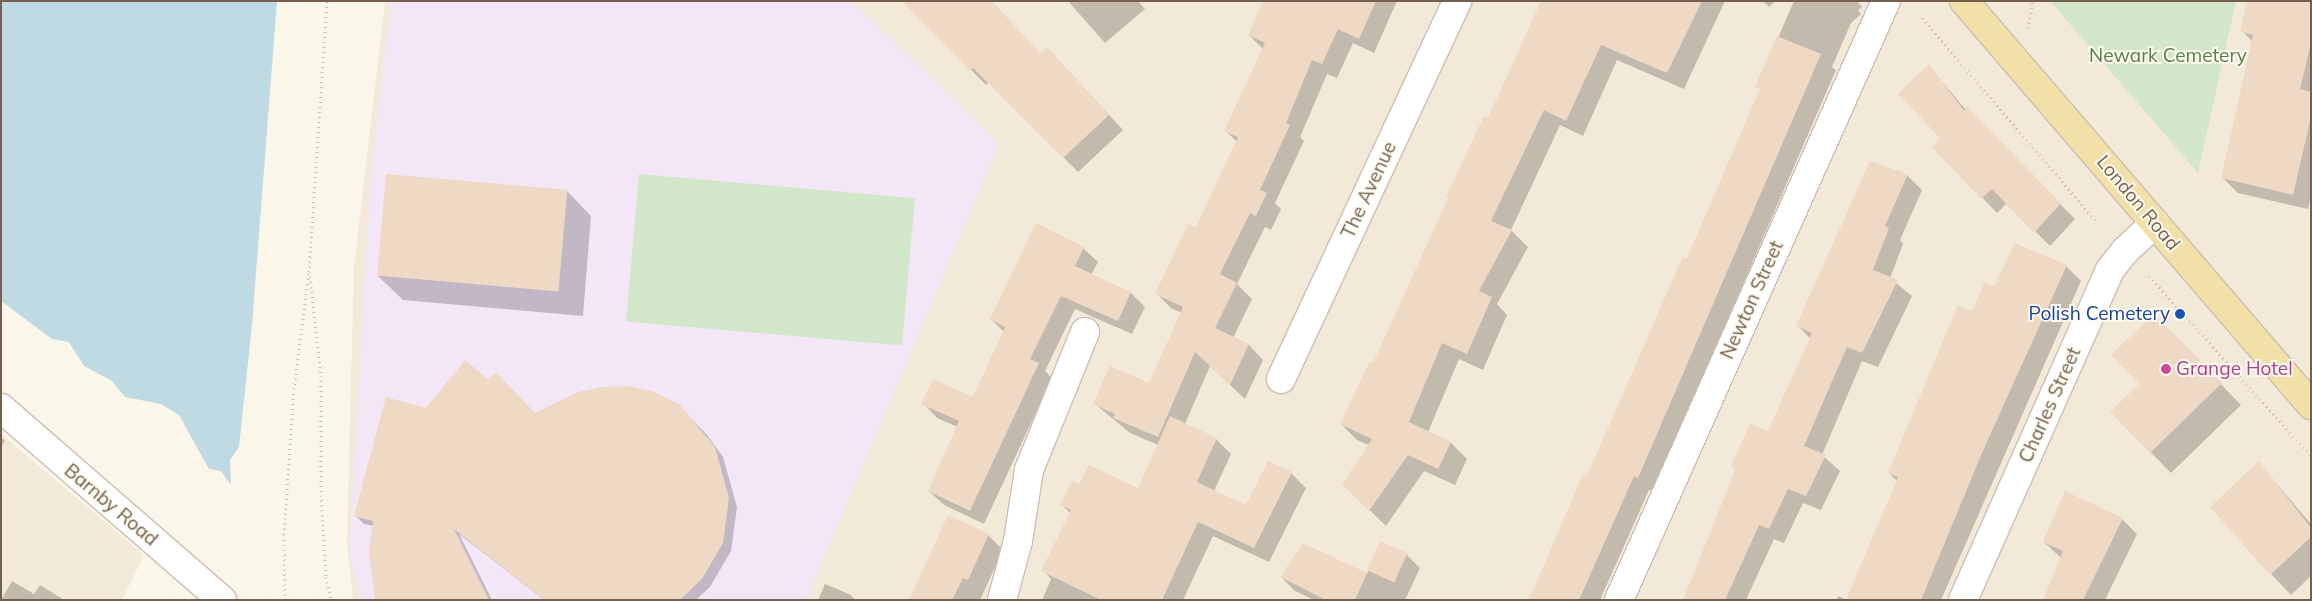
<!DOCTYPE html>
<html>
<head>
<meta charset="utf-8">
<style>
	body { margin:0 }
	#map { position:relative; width:2312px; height:601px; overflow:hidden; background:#fbf6ea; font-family:Mulish,sans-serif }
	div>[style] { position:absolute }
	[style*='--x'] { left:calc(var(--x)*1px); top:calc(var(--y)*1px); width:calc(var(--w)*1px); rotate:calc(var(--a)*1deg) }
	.residential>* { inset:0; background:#f2e9d9 }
	.education>* { inset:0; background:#f3e6f7 }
	.green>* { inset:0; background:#d2e7c9; transform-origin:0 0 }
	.water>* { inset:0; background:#c0dae3 }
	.shadow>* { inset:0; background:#0003 }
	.building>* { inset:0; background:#eed9c4; transform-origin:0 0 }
	.path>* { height:3px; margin-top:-1.5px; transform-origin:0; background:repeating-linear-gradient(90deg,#d3bda7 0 1px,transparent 0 5px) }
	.roads { filter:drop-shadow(1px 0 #ccbfb1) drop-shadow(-1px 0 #ccbfb1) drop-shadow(0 1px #ccbfb1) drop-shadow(0 -1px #ccbfb1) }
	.minor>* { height:28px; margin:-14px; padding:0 14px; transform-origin:14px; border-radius:14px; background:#fff }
	.major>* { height:28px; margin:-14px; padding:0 14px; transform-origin:14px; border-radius:14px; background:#f2e0a9 }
	.dots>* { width:14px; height:14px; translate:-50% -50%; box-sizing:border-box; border:2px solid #fdfaf0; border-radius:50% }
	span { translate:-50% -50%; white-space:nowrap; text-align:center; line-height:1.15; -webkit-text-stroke:4px #fdfaf0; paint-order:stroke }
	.park-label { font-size:19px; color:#547d4b }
	.street-label { font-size:19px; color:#73604f }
	.transit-label { font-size:19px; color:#164399 }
	.right { translate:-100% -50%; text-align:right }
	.hotel-label { font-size:19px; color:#b23c85 }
	.left { translate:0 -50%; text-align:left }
	.frame { position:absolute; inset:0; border:2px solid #73604f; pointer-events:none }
</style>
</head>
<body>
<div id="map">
	<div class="residential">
		<i style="clip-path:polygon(385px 1px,2311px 1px,2311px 600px,353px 600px,347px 543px,354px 267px)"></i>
		<i style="clip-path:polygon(1px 434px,144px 555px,122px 600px,1px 600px)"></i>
	</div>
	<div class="education">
		<i style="clip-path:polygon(391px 1px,852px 1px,999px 144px,806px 600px,360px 600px,349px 552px,371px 170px)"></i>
	</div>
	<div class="green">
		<i style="clip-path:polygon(2050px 1px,2236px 1px,2198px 173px)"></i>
		<i style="left:639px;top:174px;width:277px;height:148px;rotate:5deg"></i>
	</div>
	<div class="water">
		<i style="clip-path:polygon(1px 1px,277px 1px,252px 325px,239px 447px,230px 460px,231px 485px,221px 471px,209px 469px,179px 415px,161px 404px,125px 397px,112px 381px,84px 366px,69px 342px,52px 339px,1px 301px)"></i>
	</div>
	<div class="shadow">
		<i style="clip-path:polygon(903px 1px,1061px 63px,1123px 130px,1078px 172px,989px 82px,986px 85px)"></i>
		<i style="clip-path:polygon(1068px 1px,1138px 1px,1145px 9px,1105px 43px)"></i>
		<i style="clip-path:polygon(1265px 1px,1397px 1px,1374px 53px,1353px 43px,1337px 78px,1327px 74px,1300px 137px,1304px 141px,1275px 203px,1281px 209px,1271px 230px,1265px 227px,1237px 284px,1252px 299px,1233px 338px,1249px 345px,1263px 360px,1245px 399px,1210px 366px,1185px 424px,1216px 439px,1231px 454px,1214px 491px,1247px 507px,1291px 473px,1306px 488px,1269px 562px,1213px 536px,1183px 600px,1042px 600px,1051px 579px,1043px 570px,1070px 513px,1062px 505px,1080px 486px,1138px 490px,1158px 445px,1130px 433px,1095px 404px,1150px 384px,1182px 313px,1171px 308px,1156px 293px,1196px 229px,1237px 142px,1225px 130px,1263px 49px,1249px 35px)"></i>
		<i style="clip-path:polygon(1543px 1px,1725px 1px,1684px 89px,1617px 60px,1583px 136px,1560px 125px,1511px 230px,1528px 247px,1497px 304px,1507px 315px,1483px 370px,1459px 359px,1428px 432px,1451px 443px,1467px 459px,1455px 485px,1424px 471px,1386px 526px,1343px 484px,1369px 445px,1357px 440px,1341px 424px,1373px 364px)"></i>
		<i style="clip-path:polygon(1763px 1px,1775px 1px,1769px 7px)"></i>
		<i style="clip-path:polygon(1794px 1px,1857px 1px,1862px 7px,1858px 10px,1861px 14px,1851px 23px,1832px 67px,1836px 70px,1653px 491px,1649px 490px,1600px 600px,1529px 600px,1688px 259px,1761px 90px,1757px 86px)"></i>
		<i style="clip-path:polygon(2311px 1px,2311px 197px,2308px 209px,2238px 193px,2223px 178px,2253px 42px,2242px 31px)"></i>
		<i style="clip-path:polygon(1929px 66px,1966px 110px,2075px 219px,2050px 246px,2007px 203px,1997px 213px,1934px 147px,1942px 138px)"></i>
		<i style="clip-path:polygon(1907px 175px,1922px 190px,1900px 240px,1903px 244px,1890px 278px,1912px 296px,1878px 367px,1862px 361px,1822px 455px,1840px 471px,1821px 510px,1803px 503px,1784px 543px,1774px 539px,1746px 600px,1684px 600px,1737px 470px,1733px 466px,1768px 433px,1811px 339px,1798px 326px)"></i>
		<i style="clip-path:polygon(567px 191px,591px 216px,583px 316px,403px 300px,378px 276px)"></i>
		<i style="clip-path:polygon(1083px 248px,1098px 262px,1091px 275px,1131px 293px,1145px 307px,1132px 334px,1075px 309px,1045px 371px,1052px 378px,984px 524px,944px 505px,929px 491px,958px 427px,937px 418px,923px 403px,973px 399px,1004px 332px,991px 319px)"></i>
		<i style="clip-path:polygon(2066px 266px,2081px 281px,1941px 600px,1847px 600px,1897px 481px,1889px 473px,1973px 313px,1994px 287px)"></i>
		<i style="clip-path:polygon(2174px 336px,2241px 405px,2171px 473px,2112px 413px,2141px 384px)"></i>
		<i style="clip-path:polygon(678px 405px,707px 435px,723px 457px,737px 507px,731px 551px,710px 587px,696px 600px,544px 600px,459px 534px,492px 600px,377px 600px,374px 526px,364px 524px,356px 516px,427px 410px,535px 415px)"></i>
		<i style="clip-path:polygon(1px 437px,5px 441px,1px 447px)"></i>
		<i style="clip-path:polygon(2259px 463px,2311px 524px,2311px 576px,2291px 595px,2271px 574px)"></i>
		<i style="clip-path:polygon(2122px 519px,2137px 534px,2105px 600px,2044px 600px,2061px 558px,2044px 542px)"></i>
		<i style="clip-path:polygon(988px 535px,1003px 550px,980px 600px,911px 600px)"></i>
		<i style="clip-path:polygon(1381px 543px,1406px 554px,1420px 568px,1405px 600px,1314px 600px,1295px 591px,1281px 577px,1303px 544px,1367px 574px)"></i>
		<i style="clip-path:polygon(12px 581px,34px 594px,40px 585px,64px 600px,1px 600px)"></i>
		<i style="clip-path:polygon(825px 584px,851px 595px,855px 600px,818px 600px)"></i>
		<i style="clip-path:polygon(1838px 596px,1847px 600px,1837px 600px)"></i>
	</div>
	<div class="building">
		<i style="clip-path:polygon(902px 1px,992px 1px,1040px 53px,1047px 47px,1109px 115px,1063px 158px,973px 68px,970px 71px)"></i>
		<i style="clip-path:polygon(1263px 1px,1376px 1px,1359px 39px,1338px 29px,1322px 64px,1312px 60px,1286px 123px,1290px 125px,1260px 190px,1267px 193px,1256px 216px,1250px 213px,1220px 274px,1237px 283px,1215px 328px,1249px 344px,1230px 385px,1195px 352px,1158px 437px,1113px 418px,1115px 414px,1093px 404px,1110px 366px,1149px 383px,1183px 307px,1155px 294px,1188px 224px,1196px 227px,1238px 137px,1224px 131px,1265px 43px,1248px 35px)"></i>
		<i style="clip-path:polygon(1541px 1px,1702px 1px,1667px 73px,1601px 45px,1566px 121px,1544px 110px,1491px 221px,1512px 230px,1479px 291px,1492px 297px,1467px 354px,1442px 343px,1409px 422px,1451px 442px,1438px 469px,1408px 455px,1369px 511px,1342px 484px,1372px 439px,1340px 424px,1370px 361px,1373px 363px,1448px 198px,1446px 197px,1484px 116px,1488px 118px)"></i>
		<i style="clip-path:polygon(2247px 1px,2311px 1px,2311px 43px,2300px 89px,2311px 92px,2311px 117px,2293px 195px,2221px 178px,2253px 35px,2240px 32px)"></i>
		<i style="clip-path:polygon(1777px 36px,1821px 54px,1638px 478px,1634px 476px,1579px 600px,1529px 600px,1583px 474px,1587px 476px,1683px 256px,1687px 258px,1760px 89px,1755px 87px)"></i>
		<i style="clip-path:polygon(1929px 64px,1964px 111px,1967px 107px,2061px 203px,2034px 233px,1992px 189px,1981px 199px,1932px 147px,1940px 138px,1898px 94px)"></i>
		<i style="clip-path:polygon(1870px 161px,1908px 174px,1885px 226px,1889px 228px,1873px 270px,1898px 280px,1862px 353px,1847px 347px,1804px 446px,1826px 455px,1806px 496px,1788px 489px,1769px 529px,1759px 525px,1725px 600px,1683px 600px,1736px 468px,1731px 466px,1750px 424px,1768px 431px,1812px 333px,1796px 326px)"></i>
		<i style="left:386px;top:174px;width:182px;height:102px;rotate:5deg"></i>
		<i style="clip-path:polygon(1036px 223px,1084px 247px,1075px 266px,1131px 292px,1118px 321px,1061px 296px,1030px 359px,1039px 363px,970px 511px,928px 491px,959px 421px,921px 404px,933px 379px,973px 397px,1005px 327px,990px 319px)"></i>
		<i style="clip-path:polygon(2015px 243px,2067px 265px,1982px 453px,1921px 600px,1846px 600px,1898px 477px,1888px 473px,1958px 305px,1972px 311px,1985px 282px,1994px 286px)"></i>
		<i style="clip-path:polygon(2154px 314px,2222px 383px,2150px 453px,2110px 412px,2139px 384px,2111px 355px)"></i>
		<i style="clip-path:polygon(465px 360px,488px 379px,496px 372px,535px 413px,578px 392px,603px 387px,628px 386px,654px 392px,679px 404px,715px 447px,729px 498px,723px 543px,702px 579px,680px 600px,544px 600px,454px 529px,489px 600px,375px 600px,369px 552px,373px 521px,354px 516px,386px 397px,426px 408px)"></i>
		<i style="clip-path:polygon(1170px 416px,1217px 438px,1197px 482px,1246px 505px,1268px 461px,1292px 472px,1254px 548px,1198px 522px,1162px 600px,1101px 600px,1041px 571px,1071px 510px,1060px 505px,1072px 481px,1079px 484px,1089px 465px,1138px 488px)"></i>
		<i style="clip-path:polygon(2259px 461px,2311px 528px,2311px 537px,2270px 575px,2210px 507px)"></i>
		<i style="clip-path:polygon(2065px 491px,2123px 518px,2083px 600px,2043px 600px,2063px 551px,2043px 542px)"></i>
		<i style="clip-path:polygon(948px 515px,989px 534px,968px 580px,963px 578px,952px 600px,909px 600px)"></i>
		<i style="left:1380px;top:541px;width:30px;height:32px;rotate:24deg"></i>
		<i style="clip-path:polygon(1303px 543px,1367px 573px,1355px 600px,1326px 600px,1280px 577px)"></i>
	</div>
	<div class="path">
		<i style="--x:1922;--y:18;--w:270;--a:49.4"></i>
		<i style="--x:2028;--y:28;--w:27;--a:-80"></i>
		<i style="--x:2149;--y:276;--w:242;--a:48"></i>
		<i style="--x:310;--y:277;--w:100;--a:83.7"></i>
		<i style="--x:321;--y:376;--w:119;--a:90"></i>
		<i style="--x:321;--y:495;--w:82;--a:86.5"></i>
		<i style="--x:326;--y:577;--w:24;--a:78"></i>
		<i style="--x:285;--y:600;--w:66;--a:-90.9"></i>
		<i style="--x:284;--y:534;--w:145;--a:-86.1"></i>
		<i style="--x:294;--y:389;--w:118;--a:-82.7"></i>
		<i style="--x:309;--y:272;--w:272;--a:-86.2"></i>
	</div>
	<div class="roads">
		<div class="minor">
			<i style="--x:1281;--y:379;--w:417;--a:-65"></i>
			<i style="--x:1;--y:408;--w:293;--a:41"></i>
			<i style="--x:1002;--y:600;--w:61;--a:-74.8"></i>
			<i style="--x:1018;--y:541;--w:72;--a:-81.2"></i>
			<i style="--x:1029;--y:470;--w:149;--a:-67.9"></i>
			<i style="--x:1619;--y:600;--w:656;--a:-65.98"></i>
			<i style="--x:1963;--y:600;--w:361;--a:-66"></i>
			<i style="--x:2110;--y:270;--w:24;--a:-52"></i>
			<i style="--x:2125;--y:251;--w:41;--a:-43"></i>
		</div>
		<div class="major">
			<i style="--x:1964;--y:1;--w:533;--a:49.34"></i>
		</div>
	</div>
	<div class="dots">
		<i style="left:2180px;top:314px;background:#1a4fb4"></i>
		<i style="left:2166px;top:369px;background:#d1479c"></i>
	</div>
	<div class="park-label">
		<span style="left:2168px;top:56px">Newark Cemetery</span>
	</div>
	<div class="street-label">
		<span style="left:1369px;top:190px;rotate:-65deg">The Avenue</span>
		<span style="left:2138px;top:203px;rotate:50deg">London Road</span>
		<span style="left:1752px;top:300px;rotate:-66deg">Newton Street</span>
		<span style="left:2050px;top:405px;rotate:-66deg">Charles Street</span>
		<span style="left:111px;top:505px;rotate:40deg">Barnby Road</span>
	</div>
	<div class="transit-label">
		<span class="right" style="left:2170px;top:314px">Polish Cemetery</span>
	</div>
	<div class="hotel-label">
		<span class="left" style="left:2176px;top:369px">Grange Hotel</span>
	</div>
	<div class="frame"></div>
</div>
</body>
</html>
